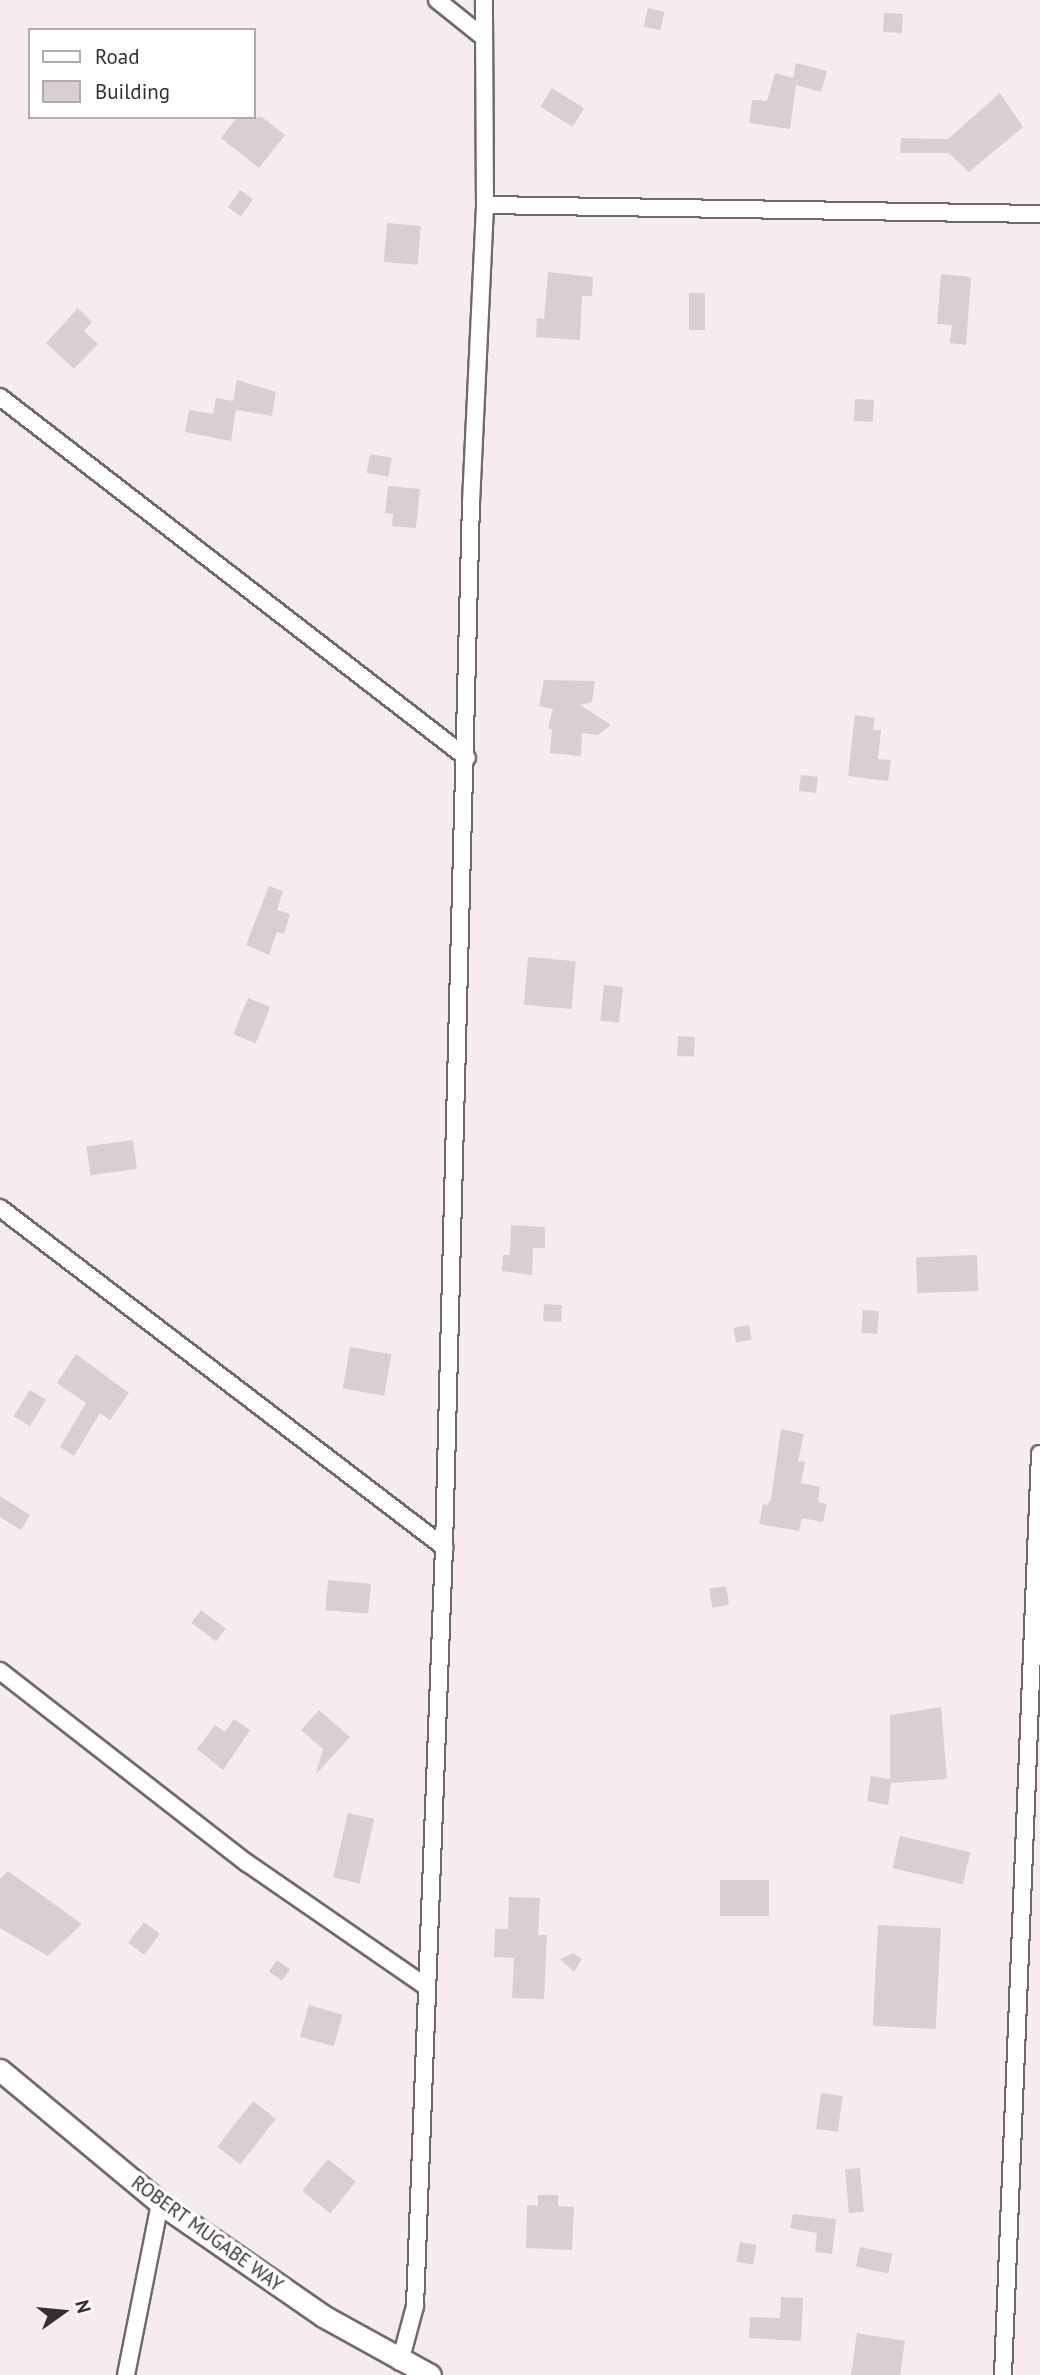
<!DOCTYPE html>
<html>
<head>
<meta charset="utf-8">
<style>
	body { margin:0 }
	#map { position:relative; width:1040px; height:2375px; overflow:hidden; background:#f6ebf0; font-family:"PT Sans",sans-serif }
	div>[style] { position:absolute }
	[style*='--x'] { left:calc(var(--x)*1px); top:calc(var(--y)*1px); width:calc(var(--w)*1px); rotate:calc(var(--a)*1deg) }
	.building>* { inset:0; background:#d9ced3; transform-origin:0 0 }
	.roads { filter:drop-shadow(2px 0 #72686d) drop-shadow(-2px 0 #72686d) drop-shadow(0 2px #72686d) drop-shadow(0 -2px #72686d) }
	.minor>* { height:16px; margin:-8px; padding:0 8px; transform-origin:8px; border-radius:8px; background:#fff }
	.secondary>* { height:21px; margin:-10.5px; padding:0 10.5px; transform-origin:10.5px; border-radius:10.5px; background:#fff }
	span { translate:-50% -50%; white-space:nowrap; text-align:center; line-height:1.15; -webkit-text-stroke:7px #fff; paint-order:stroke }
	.street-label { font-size:19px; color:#343032 }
	.legend { position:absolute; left:28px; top:28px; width:228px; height:91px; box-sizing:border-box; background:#fff; border:2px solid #aeacad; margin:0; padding:9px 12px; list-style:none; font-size:21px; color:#343032 }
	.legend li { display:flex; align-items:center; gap:14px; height:35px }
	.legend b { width:35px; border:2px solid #aeacad }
	.north { position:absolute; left:28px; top:2277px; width:70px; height:70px; -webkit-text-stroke:5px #fff; paint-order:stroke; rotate:75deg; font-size:19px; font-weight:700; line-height:28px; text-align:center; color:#343032 }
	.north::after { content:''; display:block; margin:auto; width:24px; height:32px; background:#343032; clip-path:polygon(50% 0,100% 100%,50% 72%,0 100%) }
</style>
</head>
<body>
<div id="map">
	<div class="building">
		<i style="left:648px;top:8px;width:17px;height:19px;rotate:13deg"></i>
		<i style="left:884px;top:13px;width:19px;height:19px;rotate:3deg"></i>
		<i style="clip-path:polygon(796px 63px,827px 71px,821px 92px,796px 85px,790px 129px,749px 123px,752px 100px,767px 101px,775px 73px,793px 78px)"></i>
		<i style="left:552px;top:88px;width:38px;height:22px;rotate:32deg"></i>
		<i style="clip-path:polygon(1000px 93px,1023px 127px,969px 172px,949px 153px,900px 153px,901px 138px,948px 139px)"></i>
		<i style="clip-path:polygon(237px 117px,262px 117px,285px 135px,259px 168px,221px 138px)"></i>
		<i style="left:240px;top:190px;width:16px;height:21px;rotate:35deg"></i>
		<i style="left:387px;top:223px;width:34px;height:39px;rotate:5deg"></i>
		<i style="clip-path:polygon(548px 272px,593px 277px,592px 296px,582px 296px,580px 340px,536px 337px,537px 318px,544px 319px)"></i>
		<i style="clip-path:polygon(941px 274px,971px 277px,966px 345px,950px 343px,952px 325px,937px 324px)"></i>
		<i style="left:689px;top:293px;width:16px;height:37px"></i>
		<i style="clip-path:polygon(78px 308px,92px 322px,84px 331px,98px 344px,74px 369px,46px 343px)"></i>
		<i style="clip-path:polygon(237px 380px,276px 392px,272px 416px,236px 410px,231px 441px,185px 432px,189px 410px,213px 414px,216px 398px,233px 401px)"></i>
		<i style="left:855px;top:399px;width:19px;height:22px;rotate:3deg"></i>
		<i style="left:370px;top:454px;width:22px;height:19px;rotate:10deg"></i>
		<i style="clip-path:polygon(388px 486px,420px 489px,416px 528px,392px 526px,393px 514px,385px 513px)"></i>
		<i style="clip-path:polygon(544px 680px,595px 681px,592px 702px,580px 705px,611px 725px,598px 735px,582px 733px,581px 756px,550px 753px,552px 730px,548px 728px,553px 709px,539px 706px)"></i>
		<i style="clip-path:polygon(855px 715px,875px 718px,873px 730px,881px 730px,878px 759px,891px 760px,888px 781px,848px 776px)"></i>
		<i style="left:801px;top:775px;width:17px;height:16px;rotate:7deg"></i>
		<i style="clip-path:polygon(269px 886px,283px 891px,277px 910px,290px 914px,284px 934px,277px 932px,269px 955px,246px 945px)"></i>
		<i style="left:528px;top:957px;width:48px;height:48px;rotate:5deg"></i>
		<i style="left:604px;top:985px;width:19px;height:36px;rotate:6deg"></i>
		<i style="left:248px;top:998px;width:24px;height:39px;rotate:22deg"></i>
		<i style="left:678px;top:1036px;width:17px;height:20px;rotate:3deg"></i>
		<i style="left:133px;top:1140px;width:29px;height:47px;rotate:82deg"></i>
		<i style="clip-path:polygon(511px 1225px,545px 1227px,545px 1248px,533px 1248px,532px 1275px,502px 1271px,503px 1255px,510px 1255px)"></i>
		<i style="left:977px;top:1255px;width:36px;height:61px;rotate:88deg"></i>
		<i style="left:544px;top:1304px;width:18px;height:17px;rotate:3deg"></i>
		<i style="left:863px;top:1310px;width:16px;height:23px;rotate:4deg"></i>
		<i style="left:749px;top:1325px;width:15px;height:16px;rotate:79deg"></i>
		<i style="left:350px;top:1347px;width:42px;height:42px;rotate:10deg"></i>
		<i style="clip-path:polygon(76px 1354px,129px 1393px,110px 1420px,100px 1413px,74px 1456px,60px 1447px,86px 1403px,57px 1383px)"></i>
		<i style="left:30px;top:1390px;width:19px;height:31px;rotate:32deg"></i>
		<i style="clip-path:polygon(781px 1429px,804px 1434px,798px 1461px,805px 1462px,801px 1483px,820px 1487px,818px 1502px,827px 1504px,823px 1522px,802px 1518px,799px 1531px,759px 1524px,763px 1504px,768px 1505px,771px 1499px)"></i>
		<i style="clip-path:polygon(0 1496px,30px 1515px,21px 1530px,0 1517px)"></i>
		<i style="left:328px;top:1580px;width:43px;height:30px;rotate:5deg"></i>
		<i style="left:726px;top:1586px;width:19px;height:17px;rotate:81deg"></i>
		<i style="left:201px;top:1610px;width:31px;height:16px;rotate:37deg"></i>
		<i style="clip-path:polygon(941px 1707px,947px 1779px,891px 1783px,888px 1805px,867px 1801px,871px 1776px,890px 1779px,890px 1715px)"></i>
		<i style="clip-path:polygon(319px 1710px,350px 1737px,316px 1774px,323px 1749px,301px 1730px)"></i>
		<i style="clip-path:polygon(234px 1719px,250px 1730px,223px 1770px,197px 1749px,215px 1725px,225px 1732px)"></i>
		<i style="left:348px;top:1813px;width:27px;height:66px;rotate:13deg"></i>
		<i style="left:900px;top:1836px;width:72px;height:33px;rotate:13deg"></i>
		<i style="clip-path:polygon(8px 1871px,82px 1924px,48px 1956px,0 1928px,0 1879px)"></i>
		<i style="left:769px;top:1880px;width:36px;height:49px;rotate:90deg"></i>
		<i style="clip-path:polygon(509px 1897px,540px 1898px,538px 1935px,547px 1935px,544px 1999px,512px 1998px,514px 1958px,494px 1957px,495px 1929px,508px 1929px)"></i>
		<i style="left:144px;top:1922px;width:20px;height:26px;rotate:37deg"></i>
		<i style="left:878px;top:1925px;width:63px;height:101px;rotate:3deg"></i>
		<i style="clip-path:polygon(573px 1953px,582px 1959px,574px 1972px,560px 1959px)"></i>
		<i style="left:277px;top:1960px;width:16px;height:14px;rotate:35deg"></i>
		<i style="left:309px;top:2005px;width:35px;height:33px;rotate:16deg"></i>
		<i style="left:821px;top:2093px;width:22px;height:36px;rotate:8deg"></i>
		<i style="left:253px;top:2101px;width:29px;height:58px;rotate:38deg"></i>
		<i style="left:328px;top:2159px;width:36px;height:41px;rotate:39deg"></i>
		<i style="left:860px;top:2168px;width:44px;height:15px;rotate:85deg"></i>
		<i style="clip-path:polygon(538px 2195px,558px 2195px,558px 2206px,574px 2207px,572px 2250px,526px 2248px,527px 2205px,538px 2206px)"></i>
		<i style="clip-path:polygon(793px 2214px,836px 2219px,832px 2254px,815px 2252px,817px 2233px,790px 2228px)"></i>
		<i style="left:740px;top:2242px;width:17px;height:20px;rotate:10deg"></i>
		<i style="left:860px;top:2247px;width:33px;height:20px;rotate:12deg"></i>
		<i style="clip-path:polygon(781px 2297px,803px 2298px,801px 2341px,749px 2338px,750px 2317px,780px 2318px)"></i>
		<i style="clip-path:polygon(857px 2333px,905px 2341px,900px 2375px,851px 2375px)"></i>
	</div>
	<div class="roads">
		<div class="minor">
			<i style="--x:437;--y:0;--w:58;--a:38.7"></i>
			<i style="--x:485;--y:205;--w:555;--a:0.93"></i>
			<i style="--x:0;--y:397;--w:590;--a:37.7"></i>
			<i style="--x:0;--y:1208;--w:559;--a:37.36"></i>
			<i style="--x:0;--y:1671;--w:313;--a:37.9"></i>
			<i style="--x:247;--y:1863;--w:215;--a:34.6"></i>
			<i style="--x:400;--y:2362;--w:58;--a:-75"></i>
			<i style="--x:415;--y:2306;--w:760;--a:-87.81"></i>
			<i style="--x:444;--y:1547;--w:1044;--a:-88.52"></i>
			<i style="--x:471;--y:503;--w:298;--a:-87.3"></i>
			<i style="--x:485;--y:205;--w:205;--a:-90.3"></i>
			<i style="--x:126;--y:2375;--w:175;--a:-78.8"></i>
			<i style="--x:1003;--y:2375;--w:922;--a:-87.7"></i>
		</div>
		<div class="secondary">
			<i style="--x:0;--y:2070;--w:208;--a:39.7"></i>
			<i style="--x:160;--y:2203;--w:198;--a:34.7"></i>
			<i style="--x:323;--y:2316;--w:122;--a:28.9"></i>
		</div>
	</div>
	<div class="street-label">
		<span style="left:207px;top:2234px;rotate:36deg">ROBERT MUGABE WAY</span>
	</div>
	<ul class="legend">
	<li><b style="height:9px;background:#fff"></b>Road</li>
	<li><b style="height:19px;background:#d9ced3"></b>Building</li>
	</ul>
	<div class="north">N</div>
</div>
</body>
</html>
